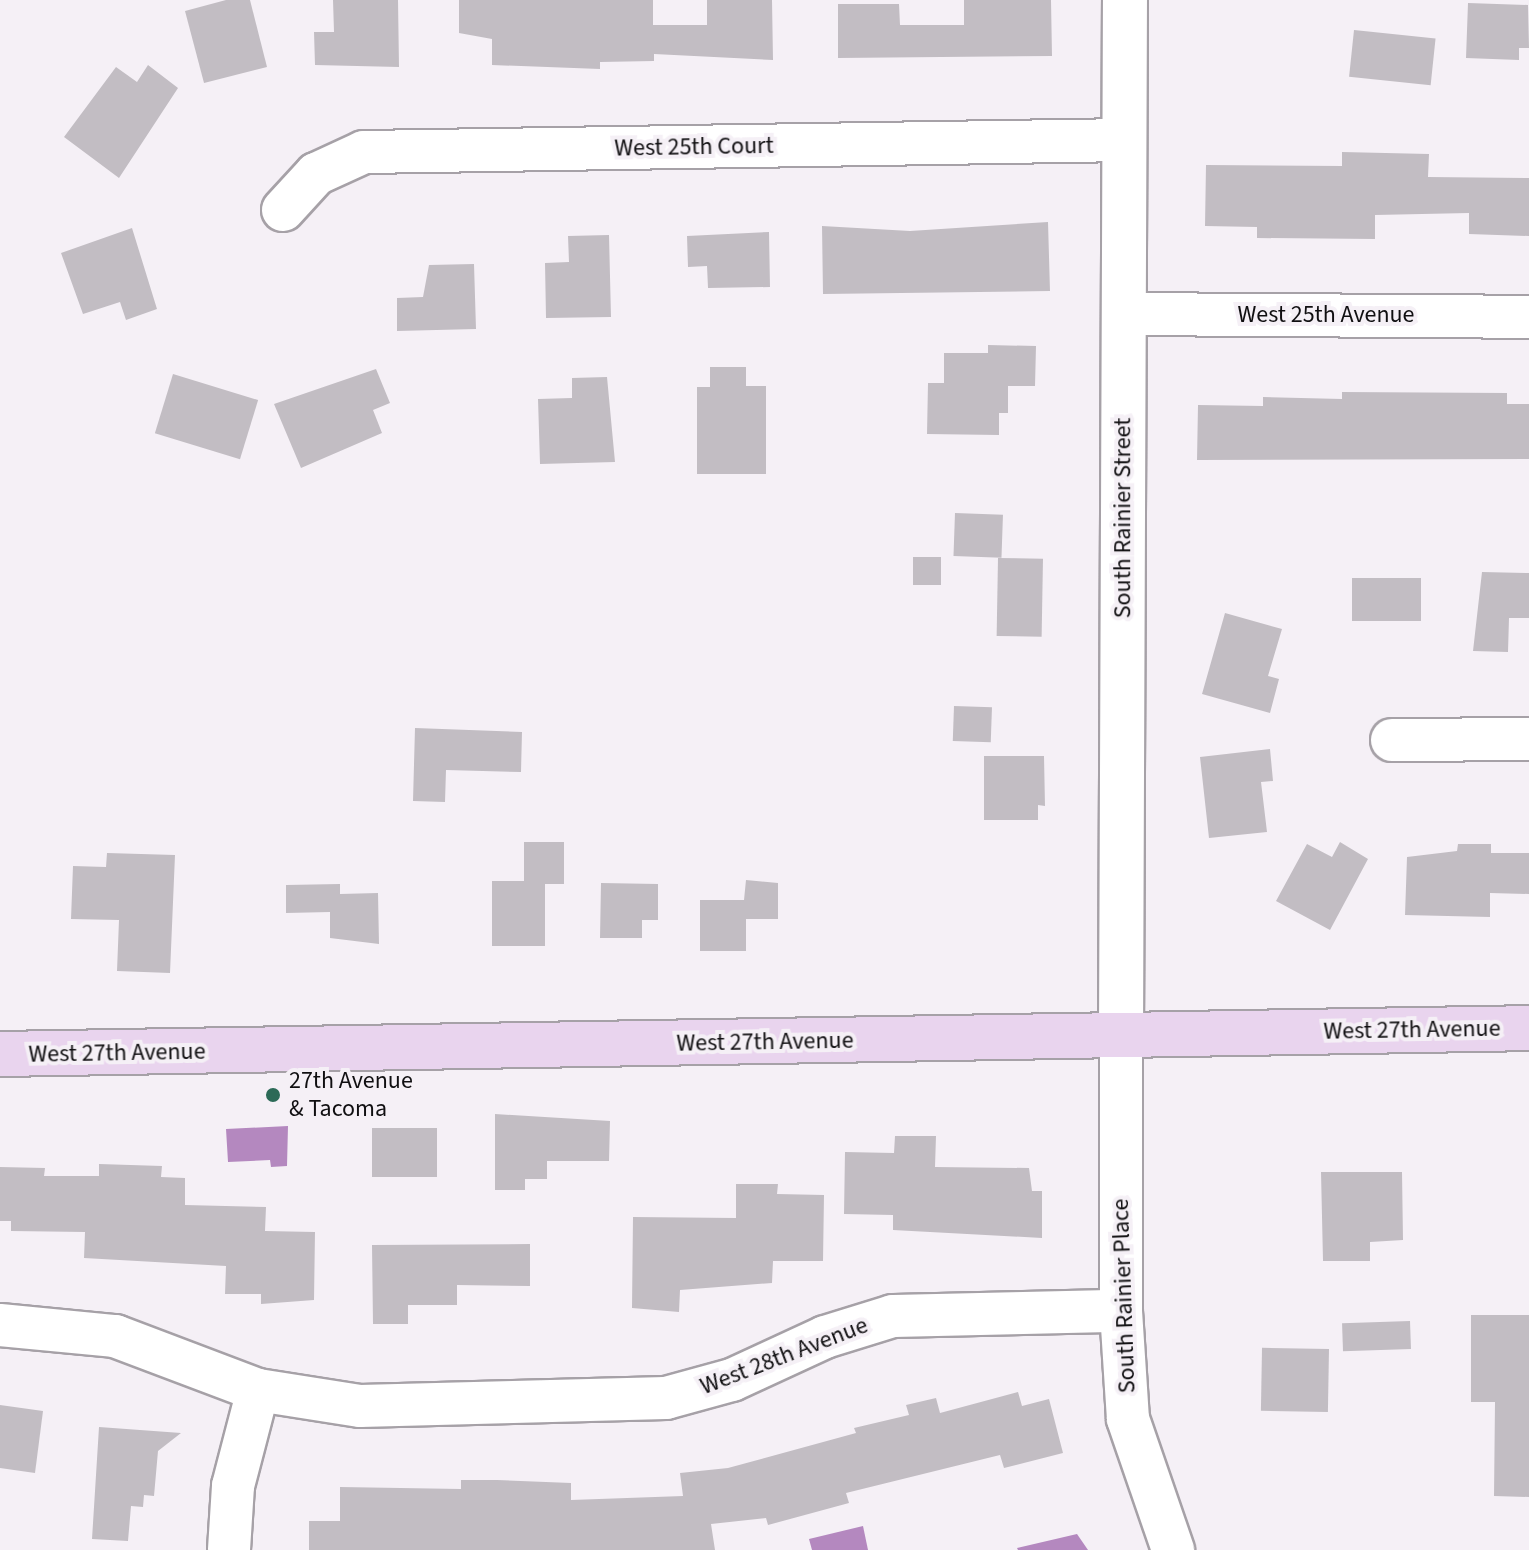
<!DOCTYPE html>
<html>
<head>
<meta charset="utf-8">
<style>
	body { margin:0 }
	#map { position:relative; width:1529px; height:1550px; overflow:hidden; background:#f5f0f6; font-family:"Source Sans 3",sans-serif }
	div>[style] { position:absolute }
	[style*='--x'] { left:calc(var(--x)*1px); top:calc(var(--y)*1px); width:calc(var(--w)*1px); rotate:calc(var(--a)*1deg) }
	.water>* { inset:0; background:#b488bf }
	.building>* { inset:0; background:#c2bdc3; transform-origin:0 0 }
	.roads { filter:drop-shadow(2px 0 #a6a1a7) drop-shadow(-2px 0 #a6a1a7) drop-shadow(0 2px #a6a1a7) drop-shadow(0 -2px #a6a1a7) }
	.minor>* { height:42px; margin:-21px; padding:0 21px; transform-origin:21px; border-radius:21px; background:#fff }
	.tertiary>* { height:44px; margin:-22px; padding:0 22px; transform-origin:22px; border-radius:22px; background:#fff }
	.secondary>* { height:44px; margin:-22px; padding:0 22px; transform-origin:22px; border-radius:22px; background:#e9d4ee }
	.dots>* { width:22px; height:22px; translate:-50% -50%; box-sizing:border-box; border:4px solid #f5f0f6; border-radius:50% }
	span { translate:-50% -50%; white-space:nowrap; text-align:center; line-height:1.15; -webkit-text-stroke:8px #f5f0f6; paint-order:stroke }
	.street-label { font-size:24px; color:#100f11 }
	.poi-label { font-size:24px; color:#100f11 }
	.left { translate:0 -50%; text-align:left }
</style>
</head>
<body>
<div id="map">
	<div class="water">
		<i style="clip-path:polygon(288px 1126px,287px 1166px,271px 1167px,270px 1160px,228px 1162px,226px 1129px)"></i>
		<i style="clip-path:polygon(863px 1526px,868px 1550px,812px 1550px,809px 1539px)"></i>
		<i style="clip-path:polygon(1077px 1534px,1088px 1550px,1018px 1550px,1017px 1548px)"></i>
	</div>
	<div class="building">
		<i style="clip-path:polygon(226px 0,250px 0,267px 67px,204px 83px,185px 11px)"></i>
		<i style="clip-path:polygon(333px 0,398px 0,399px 67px,315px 65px,314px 32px,334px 32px)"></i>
		<i style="clip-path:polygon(459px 0,653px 0,653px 25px,707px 25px,707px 0,772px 0,773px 60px,654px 54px,654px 61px,600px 62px,600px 69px,492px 65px,492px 39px,459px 33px)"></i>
		<i style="clip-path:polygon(964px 0,1051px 0,1052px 56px,838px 58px,838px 4px,899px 4px,900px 25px,964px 25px)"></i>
		<i style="clip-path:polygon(1468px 3px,1528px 5px,1529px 48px,1519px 48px,1519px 60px,1466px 58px)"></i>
		<i style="left:1354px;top:30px;width:82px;height:47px;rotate:6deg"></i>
		<i style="clip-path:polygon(148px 65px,178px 88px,119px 178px,64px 137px,116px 67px,137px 82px)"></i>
		<i style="clip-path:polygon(1342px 152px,1429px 154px,1428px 177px,1529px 178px,1529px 236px,1469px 234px,1469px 213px,1375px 215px,1375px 239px,1257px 238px,1257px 227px,1205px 226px,1206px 165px,1342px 166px)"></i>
		<i style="clip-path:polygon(1048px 222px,1050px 291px,823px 294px,822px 226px,910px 231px)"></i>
		<i style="clip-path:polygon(132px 228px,157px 309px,126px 320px,120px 302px,83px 314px,61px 253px)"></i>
		<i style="clip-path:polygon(769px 232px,770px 287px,708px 288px,707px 266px,688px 267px,687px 236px)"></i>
		<i style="clip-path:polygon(609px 235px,611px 317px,546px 318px,545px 263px,569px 262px,568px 236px)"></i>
		<i style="clip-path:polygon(474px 264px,476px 329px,397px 331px,397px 298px,423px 297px,429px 265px)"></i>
		<i style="clip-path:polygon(988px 345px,1036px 346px,1035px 386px,1008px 386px,1008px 413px,999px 413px,999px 435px,927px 434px,928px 383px,944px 383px,944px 353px,988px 353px)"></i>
		<i style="clip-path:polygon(710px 367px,746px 367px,746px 386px,766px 386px,766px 474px,697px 474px,697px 387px,710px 387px)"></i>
		<i style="clip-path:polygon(376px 369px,390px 403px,373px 410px,382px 433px,301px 468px,274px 404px)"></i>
		<i style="left:173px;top:374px;width:89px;height:62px;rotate:17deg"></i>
		<i style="clip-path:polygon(607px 377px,615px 462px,540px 464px,538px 399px,572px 398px,572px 378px)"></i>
		<i style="clip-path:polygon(1342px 392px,1507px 393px,1507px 404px,1529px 404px,1529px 459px,1197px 460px,1198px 405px,1263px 406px,1263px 397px,1342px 399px)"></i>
		<i style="left:955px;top:513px;width:48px;height:43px;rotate:2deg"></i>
		<i style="left:913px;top:557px;width:28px;height:28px"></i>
		<i style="left:998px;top:558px;width:45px;height:78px;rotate:1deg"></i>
		<i style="clip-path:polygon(1482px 572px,1529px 573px,1529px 618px,1509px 618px,1508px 652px,1473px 651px)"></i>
		<i style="left:1352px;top:578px;width:69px;height:43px"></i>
		<i style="clip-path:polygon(1225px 613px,1282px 629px,1268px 676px,1279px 679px,1270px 713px,1202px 694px)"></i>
		<i style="left:954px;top:706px;width:38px;height:35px;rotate:2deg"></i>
		<i style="clip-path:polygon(415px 728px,522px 732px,521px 772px,446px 770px,445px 802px,413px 801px)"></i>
		<i style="clip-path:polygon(1270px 749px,1273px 781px,1261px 782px,1267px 832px,1209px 838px,1200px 757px)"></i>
		<i style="clip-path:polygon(984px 756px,1044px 756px,1045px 806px,1038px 805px,1038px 820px,984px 820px)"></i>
		<i style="clip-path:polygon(524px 842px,564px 842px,564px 884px,545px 884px,545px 946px,492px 946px,492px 881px,524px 881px)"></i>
		<i style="clip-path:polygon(1340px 842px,1368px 859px,1330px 930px,1276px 901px,1307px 844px,1332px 857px)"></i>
		<i style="clip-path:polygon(1458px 844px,1491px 844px,1491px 853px,1529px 853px,1529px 894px,1490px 893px,1490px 917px,1405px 915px,1407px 857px,1457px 851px)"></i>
		<i style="clip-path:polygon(107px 853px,175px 855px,170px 973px,117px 971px,119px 920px,71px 919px,73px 866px,106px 867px)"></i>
		<i style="clip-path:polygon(746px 880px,778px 883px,778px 919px,746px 919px,746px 951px,700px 951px,700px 900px,744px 900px)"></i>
		<i style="clip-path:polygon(601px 883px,658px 884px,658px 920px,642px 920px,642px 938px,600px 938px)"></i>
		<i style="clip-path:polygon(340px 884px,340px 894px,378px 893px,379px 944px,330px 938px,330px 912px,286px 913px,286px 885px)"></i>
		<i style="clip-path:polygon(495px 1114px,610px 1121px,609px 1161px,547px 1161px,547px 1179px,525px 1179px,525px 1190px,495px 1190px)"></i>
		<i style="left:372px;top:1128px;width:65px;height:49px"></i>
		<i style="clip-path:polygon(895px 1136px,936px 1136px,935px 1167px,1029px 1168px,1032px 1191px,1042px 1191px,1042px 1238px,893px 1230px,893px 1215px,844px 1214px,845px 1152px,894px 1153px)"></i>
		<i style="clip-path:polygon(99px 1164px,162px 1166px,161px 1177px,185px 1178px,185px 1205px,266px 1207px,265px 1231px,315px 1232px,314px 1300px,261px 1304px,261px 1294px,225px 1294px,226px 1266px,84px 1258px,85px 1232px,11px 1231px,11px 1221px,0 1221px,0 1167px,45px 1168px,44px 1176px,99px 1176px)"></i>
		<i style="clip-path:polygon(1321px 1172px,1402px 1172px,1403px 1240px,1370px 1242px,1370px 1261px,1323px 1261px)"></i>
		<i style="clip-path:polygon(736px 1184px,778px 1184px,777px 1194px,824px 1195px,823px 1261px,773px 1261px,772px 1283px,680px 1290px,679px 1312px,632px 1308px,633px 1217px,736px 1218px)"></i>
		<i style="clip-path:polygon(530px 1244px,530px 1286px,457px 1285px,457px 1305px,408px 1305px,408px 1324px,373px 1324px,372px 1245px)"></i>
		<i style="clip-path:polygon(1471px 1315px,1529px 1315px,1529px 1497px,1494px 1496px,1495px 1402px,1471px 1402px)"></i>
		<i style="left:1410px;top:1321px;width:28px;height:68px;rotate:88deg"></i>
		<i style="left:1329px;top:1349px;width:63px;height:67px;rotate:91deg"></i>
		<i style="clip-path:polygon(1018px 1392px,1022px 1406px,1049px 1399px,1063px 1453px,1004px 1468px,1000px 1455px,846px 1493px,849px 1503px,768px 1525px,766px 1518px,711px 1524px,715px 1550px,309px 1550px,309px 1521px,340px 1521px,340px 1487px,461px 1489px,461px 1480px,497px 1480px,571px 1483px,571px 1500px,683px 1496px,680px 1473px,728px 1468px,856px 1433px,854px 1428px,909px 1415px,906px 1405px,936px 1398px,940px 1413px)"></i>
		<i style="clip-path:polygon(0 1405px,43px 1411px,35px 1473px,0 1468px)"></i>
		<i style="clip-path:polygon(99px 1427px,181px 1433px,158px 1451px,154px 1496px,144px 1495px,143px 1507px,131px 1506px,128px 1541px,92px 1539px)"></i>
	</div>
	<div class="roads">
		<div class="minor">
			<i style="--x:283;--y:210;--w:49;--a:-47.5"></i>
			<i style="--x:316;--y:174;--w:53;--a:-24.6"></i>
			<i style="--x:364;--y:152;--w:761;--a:-0.9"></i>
			<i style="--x:1124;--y:314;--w:405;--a:0.4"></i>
			<i style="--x:1392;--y:740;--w:137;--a:-0.4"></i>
			<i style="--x:1121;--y:1035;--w:276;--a:90"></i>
			<i style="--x:1121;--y:1311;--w:108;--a:86.3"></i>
			<i style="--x:1128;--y:1419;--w:139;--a:71"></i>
			<i style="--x:0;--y:1325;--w:116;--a:5.5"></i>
			<i style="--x:115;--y:1336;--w:153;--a:20.7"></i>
			<i style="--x:258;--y:1390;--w:99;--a:104.6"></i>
			<i style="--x:233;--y:1486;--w:64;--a:93.6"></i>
			<i style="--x:258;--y:1390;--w:103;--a:8.9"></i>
			<i style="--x:360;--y:1406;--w:306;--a:-1.5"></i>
			<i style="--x:666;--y:1398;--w:68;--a:-15.3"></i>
			<i style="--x:732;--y:1380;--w:102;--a:-24.8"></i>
			<i style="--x:825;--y:1337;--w:71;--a:-17.2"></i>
			<i style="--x:893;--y:1316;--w:228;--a:-1.3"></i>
		</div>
		<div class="tertiary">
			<i style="--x:1121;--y:1035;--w:1035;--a:-89.78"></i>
		</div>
		<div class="secondary">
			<i style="--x:0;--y:1054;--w:1529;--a:-0.97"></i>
		</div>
	</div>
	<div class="dots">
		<i style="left:273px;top:1095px;background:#2c6a57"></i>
	</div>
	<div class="street-label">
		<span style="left:694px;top:147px;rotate:-1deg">West 25th Court</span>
		<span style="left:1326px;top:315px">West 25th Avenue</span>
		<span style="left:1123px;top:518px;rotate:-90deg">South Rainier Street</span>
		<span style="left:1412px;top:1030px;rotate:-1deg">West 27th Avenue</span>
		<span style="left:765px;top:1042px;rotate:-1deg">West 27th Avenue</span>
		<span style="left:117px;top:1053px;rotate:-1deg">West 27th Avenue</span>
		<span style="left:1124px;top:1296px;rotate:-92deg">South Rainier Place</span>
		<span style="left:784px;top:1356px;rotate:-21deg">West 28th Avenue</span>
	</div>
	<div class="poi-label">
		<span class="left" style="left:289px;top:1095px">27th Avenue<br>&amp; Tacoma</span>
	</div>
</div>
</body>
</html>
